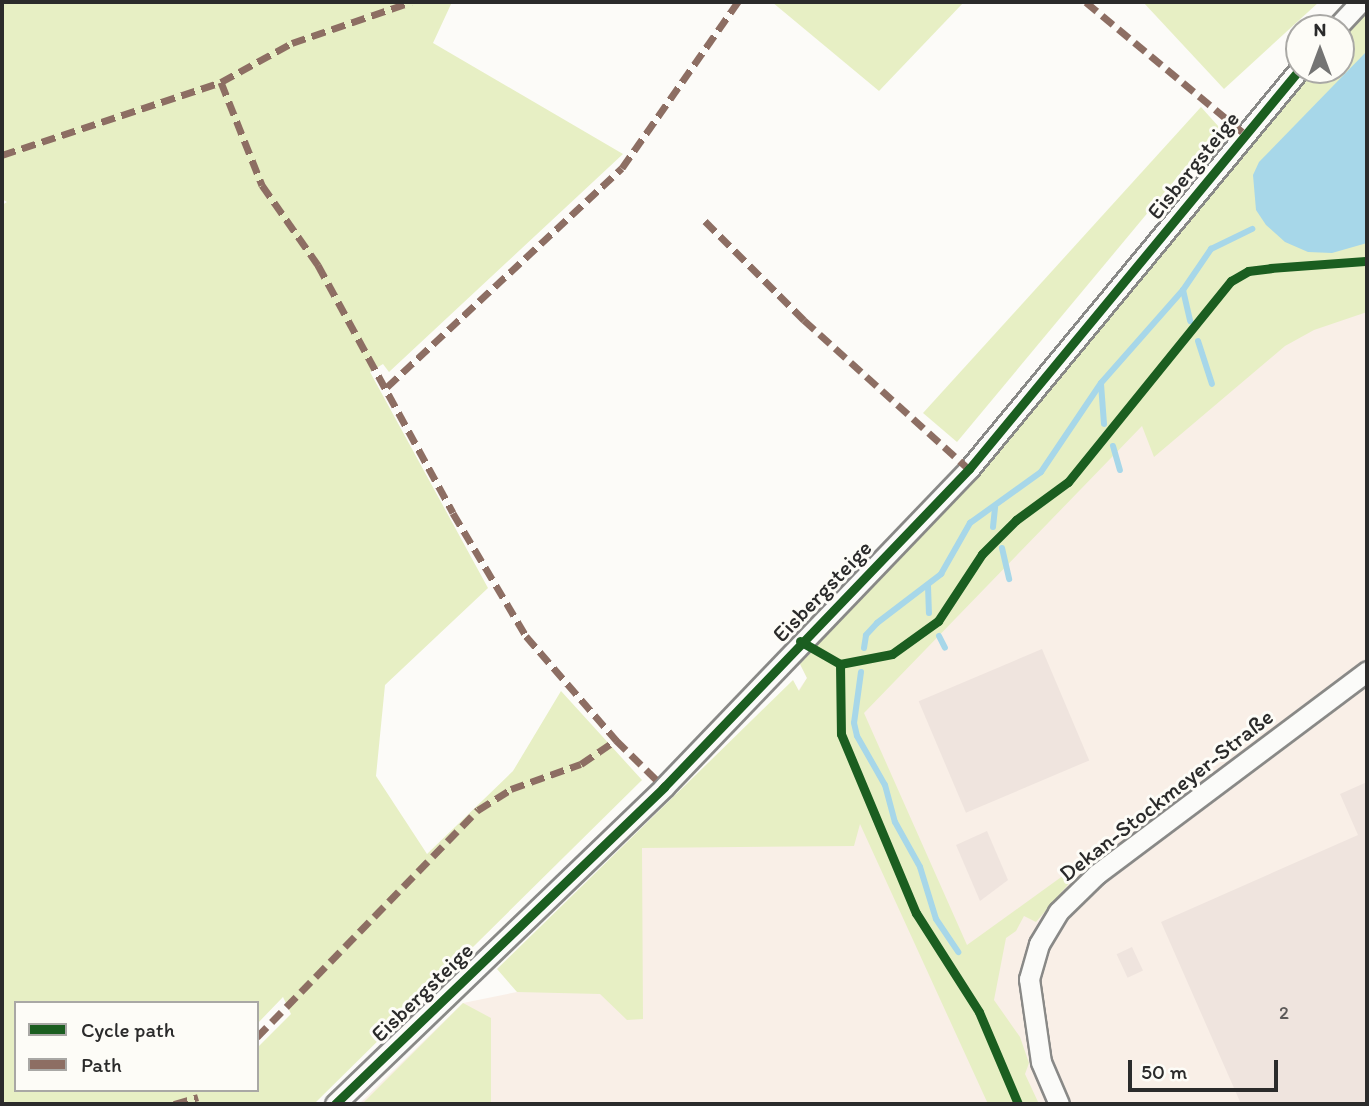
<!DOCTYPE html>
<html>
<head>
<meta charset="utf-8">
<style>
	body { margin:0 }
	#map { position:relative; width:1369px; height:1106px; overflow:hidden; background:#fcfbf8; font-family:Itim,sans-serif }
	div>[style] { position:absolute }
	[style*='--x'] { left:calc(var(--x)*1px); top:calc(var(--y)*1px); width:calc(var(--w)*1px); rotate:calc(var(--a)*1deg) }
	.built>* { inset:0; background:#f9efe7 }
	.green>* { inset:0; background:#e7efc4 }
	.water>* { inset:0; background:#a7d7e9 }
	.stream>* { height:6px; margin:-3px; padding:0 3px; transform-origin:3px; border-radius:3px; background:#a7d7e9 }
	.building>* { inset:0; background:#efe4de; transform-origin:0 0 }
	.roads { filter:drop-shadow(2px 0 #898987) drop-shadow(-2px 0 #898987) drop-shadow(0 2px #898987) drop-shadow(0 -2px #898987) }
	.street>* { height:19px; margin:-9.5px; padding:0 9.5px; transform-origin:9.5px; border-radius:9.5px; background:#fbfbf9 }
	.quiet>* { height:7px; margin-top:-3.5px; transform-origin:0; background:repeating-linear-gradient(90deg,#8d6e63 0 14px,transparent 0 21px) }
	.cycleway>* { height:9px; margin:-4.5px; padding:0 4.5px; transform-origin:4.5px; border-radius:4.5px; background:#1b5e20 }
	span { translate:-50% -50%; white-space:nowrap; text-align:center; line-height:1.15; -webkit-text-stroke:6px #fdfcf7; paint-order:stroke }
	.number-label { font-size:19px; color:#5c5958 }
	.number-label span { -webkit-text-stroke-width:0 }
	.street-label { font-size:23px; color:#2b2b2b }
	.frame { position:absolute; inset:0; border:4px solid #2b2b2b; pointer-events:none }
	.legend { position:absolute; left:14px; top:1001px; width:245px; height:91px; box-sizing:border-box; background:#fdfcf7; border:2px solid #a9a8a5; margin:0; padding:9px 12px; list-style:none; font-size:21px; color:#2b2b2b }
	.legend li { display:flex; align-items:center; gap:14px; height:35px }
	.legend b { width:35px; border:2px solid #a9a8a5 }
	.north { position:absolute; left:1285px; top:14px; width:70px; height:70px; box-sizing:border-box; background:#fdfcf7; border:2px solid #a9a8a5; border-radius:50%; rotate:0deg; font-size:19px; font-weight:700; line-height:28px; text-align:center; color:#2b2b2b }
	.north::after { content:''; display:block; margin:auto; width:24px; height:32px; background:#747473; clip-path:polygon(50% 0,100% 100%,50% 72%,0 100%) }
	.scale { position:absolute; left:1128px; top:1060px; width:150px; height:32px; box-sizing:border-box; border:4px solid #2b2b2b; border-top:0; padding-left:9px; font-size:21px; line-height:24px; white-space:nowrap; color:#2b2b2b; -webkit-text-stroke:5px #fdfcf7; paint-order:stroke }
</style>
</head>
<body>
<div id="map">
	<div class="built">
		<i style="clip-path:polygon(1367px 6px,1367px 1104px,359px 1104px,463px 1003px,517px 992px,642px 987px,642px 848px,798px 691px,807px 678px,800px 664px,926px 529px,1099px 330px,1310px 70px,1341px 70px)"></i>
	</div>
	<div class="green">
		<i style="clip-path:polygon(evenodd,2px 2px,452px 2px,433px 43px,623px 154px,389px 372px,383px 364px,370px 372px,488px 588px,385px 685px,376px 776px,427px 854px,513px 771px,561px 691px,642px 780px,314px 1104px,2px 1104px,2px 205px,7px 202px,2px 199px,2px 2px,283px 997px,291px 1014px,257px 1048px,257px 1090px,16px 1090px,16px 1003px,257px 1003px,257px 1024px,283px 997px)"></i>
		<i style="clip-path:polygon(772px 2px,964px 2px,879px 91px)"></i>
		<i style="clip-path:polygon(1143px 2px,1319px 2px,1224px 89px)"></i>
		<i style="clip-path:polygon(1367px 6px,1367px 312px,1314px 330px,1285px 346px,1154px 457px,1142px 426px,864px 713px,967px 945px,1082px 862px,1084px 866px,1036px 922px,1024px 916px,1016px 931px,1006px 938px,994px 1000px,1020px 1037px,1029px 1063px,1025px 1074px,1039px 1104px,988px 1104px,860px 824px,854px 846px,642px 848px,643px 1019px,627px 1020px,600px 994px,517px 992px,497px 969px,793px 680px,799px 691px,807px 678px,800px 664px,926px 529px,1099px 330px,1310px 70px,1341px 70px,1341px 36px)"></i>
		<i style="clip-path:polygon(1201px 107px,1219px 127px,957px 442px,923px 413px)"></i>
		<i style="clip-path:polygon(463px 1003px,491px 1018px,491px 1104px,362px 1104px)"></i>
	</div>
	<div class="water">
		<i style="clip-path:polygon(1367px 51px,1367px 243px,1332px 253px,1308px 252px,1285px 242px,1266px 225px,1256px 210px,1253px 175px,1259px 162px)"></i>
	</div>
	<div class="stream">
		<i style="--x:1183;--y:290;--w:32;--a:77"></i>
		<i style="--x:1198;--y:341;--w:45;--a:72"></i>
		<i style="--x:1101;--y:384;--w:40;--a:85.7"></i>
		<i style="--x:1113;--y:446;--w:25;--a:74"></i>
		<i style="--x:993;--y:527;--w:20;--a:-84"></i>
		<i style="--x:1002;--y:548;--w:32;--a:77"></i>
		<i style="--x:928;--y:586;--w:27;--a:88"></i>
		<i style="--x:939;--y:636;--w:13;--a:63"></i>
		<i style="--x:864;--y:648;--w:13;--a:-81"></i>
		<i style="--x:866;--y:635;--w:16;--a:-47"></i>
		<i style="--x:877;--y:623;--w:81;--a:-37.4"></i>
		<i style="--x:941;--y:574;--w:59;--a:-60.4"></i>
		<i style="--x:970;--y:523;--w:87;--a:-35.7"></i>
		<i style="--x:1041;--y:472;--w:107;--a:-56"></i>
		<i style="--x:1101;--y:383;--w:124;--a:-48.6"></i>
		<i style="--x:1183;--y:290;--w:50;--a:-55.7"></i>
		<i style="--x:1211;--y:249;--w:46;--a:-26"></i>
		<i style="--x:861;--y:672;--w:51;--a:97.8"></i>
		<i style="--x:854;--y:723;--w:13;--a:77"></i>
		<i style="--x:857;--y:736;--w:56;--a:60.3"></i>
		<i style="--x:885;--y:785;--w:38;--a:75"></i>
		<i style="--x:895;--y:822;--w:51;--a:60.9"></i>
		<i style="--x:920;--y:867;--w:54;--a:72.9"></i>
		<i style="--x:936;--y:919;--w:40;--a:56"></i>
	</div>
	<div class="building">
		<i style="left:1042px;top:649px;width:121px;height:134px;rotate:67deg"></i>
		<i style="clip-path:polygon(1367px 782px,1367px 1104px,1241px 1104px,1161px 922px,1358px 835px,1340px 794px)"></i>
		<i style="clip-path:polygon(987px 831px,1008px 880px,980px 901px,956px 845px)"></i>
		<i style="left:1132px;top:947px;width:26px;height:17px;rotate:65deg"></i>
	</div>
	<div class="roads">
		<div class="street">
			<i style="--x:1336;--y:28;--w:35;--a:-47"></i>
			<i style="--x:335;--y:1104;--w:457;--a:-43.9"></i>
			<i style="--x:664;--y:787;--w:441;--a:-46.2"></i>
			<i style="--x:969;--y:469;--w:518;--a:-50.41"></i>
			<i style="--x:1059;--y:1104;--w:46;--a:-113.2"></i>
			<i style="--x:1041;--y:1062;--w:84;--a:-98.2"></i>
			<i style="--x:1029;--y:979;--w:36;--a:-74"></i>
			<i style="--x:1039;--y:944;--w:37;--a:-59"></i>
			<i style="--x:1058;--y:912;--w:54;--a:-44.3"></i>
			<i style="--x:1097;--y:874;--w:338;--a:-36.9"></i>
		</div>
	</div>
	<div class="quiet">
		<i style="--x:1086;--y:2;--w:205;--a:39.7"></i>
		<i style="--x:221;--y:82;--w:111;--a:68.3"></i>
		<i style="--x:262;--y:185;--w:98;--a:55"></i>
		<i style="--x:318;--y:265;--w:282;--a:61.4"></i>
		<i style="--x:453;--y:513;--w:143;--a:59.3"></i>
		<i style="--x:526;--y:636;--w:138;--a:49.1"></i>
		<i style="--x:616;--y:740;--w:67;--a:44.4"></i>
		<i style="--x:2;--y:155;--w:231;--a:-18.4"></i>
		<i style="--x:221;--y:82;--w:81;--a:-28.8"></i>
		<i style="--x:292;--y:43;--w:126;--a:-19"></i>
		<i style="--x:705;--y:221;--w:140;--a:45"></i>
		<i style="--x:804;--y:320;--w:222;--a:42.1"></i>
		<i style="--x:387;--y:387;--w:321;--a:-43"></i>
		<i style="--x:622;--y:168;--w:203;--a:-55.1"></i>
		<i style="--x:257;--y:1037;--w:317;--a:-45.8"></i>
		<i style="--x:478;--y:810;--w:39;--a:-32"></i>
		<i style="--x:511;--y:789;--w:74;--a:-19.7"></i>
		<i style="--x:581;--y:764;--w:42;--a:-34.4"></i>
		<i style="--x:174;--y:1104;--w:25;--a:-16"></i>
	</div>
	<div class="cycleway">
		<i style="--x:800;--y:641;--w:46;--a:29.9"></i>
		<i style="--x:840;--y:664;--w:70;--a:89.2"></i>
		<i style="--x:841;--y:734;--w:194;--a:67.3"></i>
		<i style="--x:916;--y:913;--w:117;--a:57.5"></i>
		<i style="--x:979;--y:1012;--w:100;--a:67"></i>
		<i style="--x:840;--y:664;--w:53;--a:-10.9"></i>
		<i style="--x:892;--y:654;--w:57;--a:-35.7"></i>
		<i style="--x:938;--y:621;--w:80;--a:-56.7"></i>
		<i style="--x:982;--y:554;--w:48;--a:-45"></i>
		<i style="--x:1016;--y:520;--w:64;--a:-36.2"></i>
		<i style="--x:1068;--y:482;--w:259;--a:-51"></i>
		<i style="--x:1231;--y:281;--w:20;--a:-30"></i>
		<i style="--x:1248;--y:271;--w:23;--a:-7"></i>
		<i style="--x:1271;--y:268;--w:96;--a:-4.2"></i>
		<i style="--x:335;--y:1104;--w:457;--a:-43.9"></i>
		<i style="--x:664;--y:787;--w:441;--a:-46.2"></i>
		<i style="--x:969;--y:469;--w:518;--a:-50.41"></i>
	</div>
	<div class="number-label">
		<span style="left:1284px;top:1013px">2</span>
	</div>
	<div class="street-label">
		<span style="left:1193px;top:165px;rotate:-51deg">Eisbergsteige</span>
		<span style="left:822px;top:591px;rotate:-46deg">Eisbergsteige</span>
		<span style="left:1166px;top:795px;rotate:-38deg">Dekan-Stockmeyer-Straße</span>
		<span style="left:422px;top:992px;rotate:-44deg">Eisbergsteige</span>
	</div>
	<div class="frame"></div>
	<ul class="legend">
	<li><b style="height:9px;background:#1b5e20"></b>Cycle path</li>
	<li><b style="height:9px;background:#8d6e63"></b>Path</li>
	</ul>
	<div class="north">N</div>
	<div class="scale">50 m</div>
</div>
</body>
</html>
